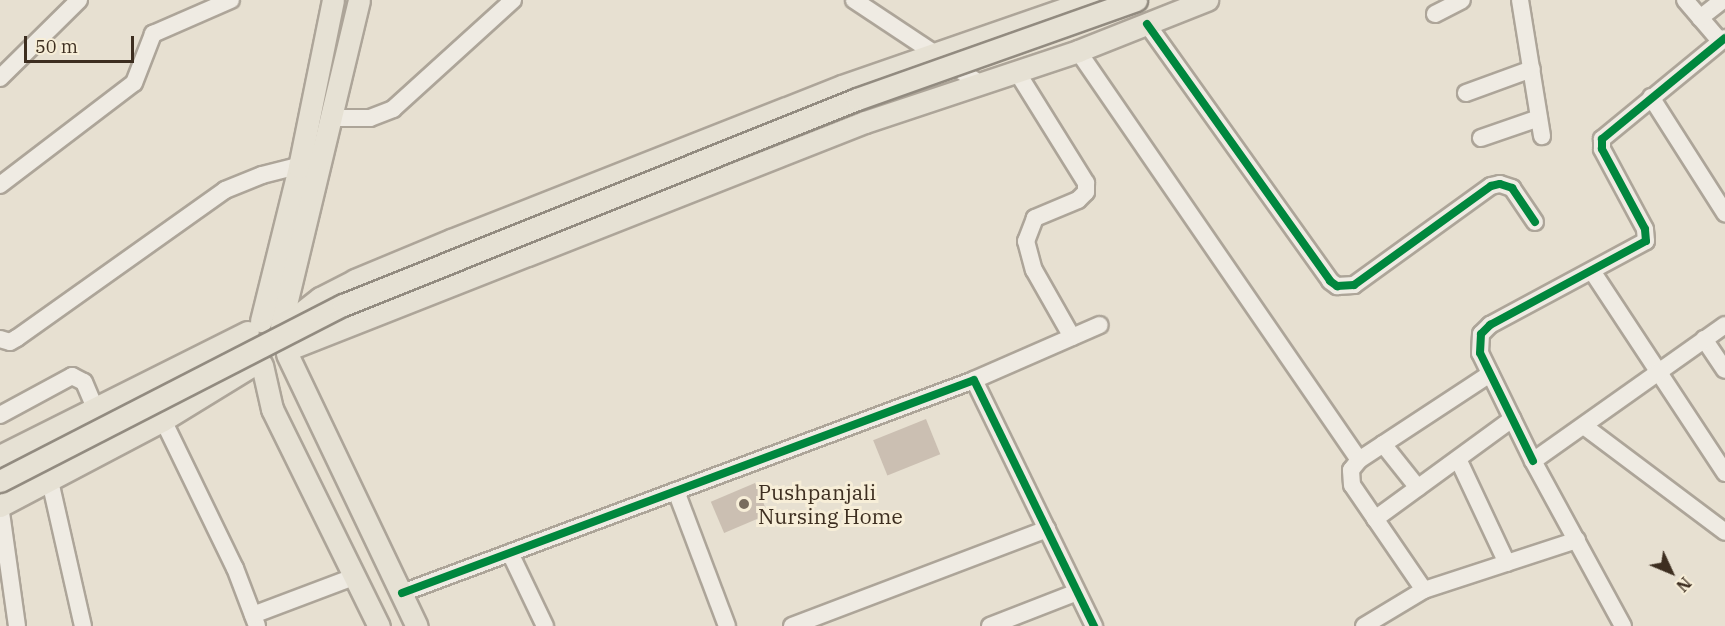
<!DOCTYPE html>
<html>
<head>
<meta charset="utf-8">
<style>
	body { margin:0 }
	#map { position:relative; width:1725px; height:626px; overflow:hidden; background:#e7e0d1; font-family:"IBM Plex Serif",serif }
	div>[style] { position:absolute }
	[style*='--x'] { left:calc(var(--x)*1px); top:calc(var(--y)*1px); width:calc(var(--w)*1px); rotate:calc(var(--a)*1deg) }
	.building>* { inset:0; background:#cbbfb2; transform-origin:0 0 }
	.roads { filter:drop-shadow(2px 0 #ada599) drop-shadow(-2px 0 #ada599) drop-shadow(0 2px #ada599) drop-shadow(0 -2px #ada599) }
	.minor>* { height:16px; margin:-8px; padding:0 8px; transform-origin:8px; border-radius:8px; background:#efebe3 }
	.major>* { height:21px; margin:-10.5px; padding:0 10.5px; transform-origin:10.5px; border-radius:10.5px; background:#e6e1d4 }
	.bridges { filter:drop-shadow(2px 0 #928b80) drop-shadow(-2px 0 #928b80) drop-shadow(0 2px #928b80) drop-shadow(0 -2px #928b80) }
	.major-bridge>* { height:21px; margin:-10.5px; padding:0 10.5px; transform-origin:10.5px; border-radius:10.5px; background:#e6e1d4 }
	.cycleway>* { height:8px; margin:-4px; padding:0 4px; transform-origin:4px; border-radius:4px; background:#00873e }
	.dots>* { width:16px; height:16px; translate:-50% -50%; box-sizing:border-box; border:3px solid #f7eed8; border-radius:50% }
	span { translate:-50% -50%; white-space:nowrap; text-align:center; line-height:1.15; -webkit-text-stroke:6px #f7eed8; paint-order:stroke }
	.poi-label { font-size:21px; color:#3d2e20 }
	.left { translate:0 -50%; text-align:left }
	.north { position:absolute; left:1641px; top:542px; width:60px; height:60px; -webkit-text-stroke:4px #f7eed8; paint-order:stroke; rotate:134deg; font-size:16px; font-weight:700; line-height:24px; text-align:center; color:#3d2e20 }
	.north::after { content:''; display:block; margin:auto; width:21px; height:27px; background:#3d2e20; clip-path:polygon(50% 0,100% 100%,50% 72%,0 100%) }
	.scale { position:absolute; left:24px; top:36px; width:110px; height:27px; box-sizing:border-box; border:3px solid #3d2e20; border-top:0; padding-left:8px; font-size:18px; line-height:21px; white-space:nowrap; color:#3d2e20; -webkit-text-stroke:4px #f7eed8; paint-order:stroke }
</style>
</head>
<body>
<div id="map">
	<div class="building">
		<i style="left:926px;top:419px;width:38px;height:57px;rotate:68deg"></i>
		<i style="left:755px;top:483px;width:34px;height:48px;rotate:67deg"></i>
	</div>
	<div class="roads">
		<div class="minor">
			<i style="--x:854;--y:0;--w:150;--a:33.6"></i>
			<i style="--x:1520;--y:0;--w:138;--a:80.8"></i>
			<i style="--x:1685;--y:0;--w:54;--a:49.5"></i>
			<i style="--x:1435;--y:14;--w:30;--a:-27"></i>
			<i style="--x:1700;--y:18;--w:29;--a:-38"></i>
			<i style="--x:1147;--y:24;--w:315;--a:54.5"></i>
			<i style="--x:1330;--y:281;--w:9;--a:36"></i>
			<i style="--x:1337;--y:286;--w:17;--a:-3"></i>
			<i style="--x:1354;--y:285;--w:169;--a:-35.9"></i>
			<i style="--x:1491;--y:186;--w:9;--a:-13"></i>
			<i style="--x:1500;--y:184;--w:13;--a:18"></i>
			<i style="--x:1512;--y:188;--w:41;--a:55.9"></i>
			<i style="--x:1078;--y:51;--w:496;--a:55.5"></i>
			<i style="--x:1017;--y:72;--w:131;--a:58.1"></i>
			<i style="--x:1086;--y:183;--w:9;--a:90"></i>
			<i style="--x:1086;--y:192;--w:11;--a:135"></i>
			<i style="--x:1078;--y:200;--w:47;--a:157.3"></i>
			<i style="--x:1035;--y:218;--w:25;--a:111"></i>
			<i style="--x:1026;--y:241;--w:30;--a:75"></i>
			<i style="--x:1034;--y:270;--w:77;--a:60.4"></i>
			<i style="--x:0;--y:78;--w:111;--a:-44.6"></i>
			<i style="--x:1466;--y:93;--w:70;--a:-20"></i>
			<i style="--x:1651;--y:97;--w:138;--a:57.5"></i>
			<i style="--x:333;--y:118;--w:37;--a:0"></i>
			<i style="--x:370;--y:118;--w:25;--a:-21"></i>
			<i style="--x:393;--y:109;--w:162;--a:-42.2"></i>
			<i style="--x:1481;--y:138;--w:61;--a:-19"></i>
			<i style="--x:0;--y:185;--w:168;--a:-37.3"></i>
			<i style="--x:134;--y:83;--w:53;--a:-68.8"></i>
			<i style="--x:153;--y:34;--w:85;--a:-23.6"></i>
			<i style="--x:1592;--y:271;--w:242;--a:56.6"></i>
			<i style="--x:0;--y:339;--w:10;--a:17"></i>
			<i style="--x:10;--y:342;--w:8;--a:-30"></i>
			<i style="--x:17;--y:338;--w:255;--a:-35.4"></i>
			<i style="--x:225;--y:190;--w:40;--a:-22"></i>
			<i style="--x:262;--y:175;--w:49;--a:-14.3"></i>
			<i style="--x:1704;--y:339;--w:37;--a:56"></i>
			<i style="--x:974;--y:380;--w:137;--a:-23.6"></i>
			<i style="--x:0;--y:415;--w:82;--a:-28.4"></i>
			<i style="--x:72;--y:376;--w:13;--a:27"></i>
			<i style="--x:84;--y:382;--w:28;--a:67"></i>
			<i style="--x:163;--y:420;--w:165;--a:64.1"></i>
			<i style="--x:235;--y:568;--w:62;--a:69.2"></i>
			<i style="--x:1584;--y:426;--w:176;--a:36.9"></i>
			<i style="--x:1383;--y:444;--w:56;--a:51.5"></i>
			<i style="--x:1458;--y:459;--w:115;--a:64.8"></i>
			<i style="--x:1533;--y:461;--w:120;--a:-116.1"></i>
			<i style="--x:1480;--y:353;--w:19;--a:-87"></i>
			<i style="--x:1481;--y:334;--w:13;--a:-45"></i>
			<i style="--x:1490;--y:325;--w:177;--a:-28.3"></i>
			<i style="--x:1646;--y:241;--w:12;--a:-95"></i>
			<i style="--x:1645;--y:229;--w:91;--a:-118.3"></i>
			<i style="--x:1602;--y:149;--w:10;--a:-90"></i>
			<i style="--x:1602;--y:139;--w:159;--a:-39.4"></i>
			<i style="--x:50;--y:481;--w:149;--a:77.2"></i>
			<i style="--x:676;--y:491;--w:144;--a:69.3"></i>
			<i style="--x:0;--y:505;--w:122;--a:82"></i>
			<i style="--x:1375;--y:519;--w:170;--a:-36.1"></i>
			<i style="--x:510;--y:553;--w:81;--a:64.4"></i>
			<i style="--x:1424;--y:590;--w:127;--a:-124.4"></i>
			<i style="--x:1352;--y:485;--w:15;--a:-94"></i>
			<i style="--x:1351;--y:470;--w:13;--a:-51"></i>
			<i style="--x:1359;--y:460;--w:157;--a:-33.3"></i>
			<i style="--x:402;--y:593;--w:610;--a:-20.42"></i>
			<i style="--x:974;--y:380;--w:274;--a:64"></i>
			<i style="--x:253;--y:615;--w:110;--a:-20.7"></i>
			<i style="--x:792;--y:626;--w:273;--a:-20.8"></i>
			<i style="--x:990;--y:626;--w:93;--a:-21.3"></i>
			<i style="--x:1364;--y:626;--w:70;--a:-31"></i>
			<i style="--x:1424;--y:590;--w:161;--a:-18.1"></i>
			<i style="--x:1623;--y:626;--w:188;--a:-118.6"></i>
			<i style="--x:1533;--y:461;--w:235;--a:-35.3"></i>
		</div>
		<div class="major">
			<i style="--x:261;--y:321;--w:159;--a:-76.1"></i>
			<i style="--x:299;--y:167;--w:170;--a:-78.5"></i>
			<i style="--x:281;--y:325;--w:334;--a:-76.5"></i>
			<i style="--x:283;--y:327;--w:47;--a:-38.1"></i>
			<i style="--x:320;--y:298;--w:39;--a:-27"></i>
			<i style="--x:355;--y:280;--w:104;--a:-22.6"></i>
			<i style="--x:451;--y:240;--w:420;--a:-21.5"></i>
			<i style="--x:842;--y:86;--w:262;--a:-19.1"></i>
			<i style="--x:289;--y:349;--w:619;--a:-21.51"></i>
			<i style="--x:865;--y:122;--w:225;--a:-18.4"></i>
			<i style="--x:1078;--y:51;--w:139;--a:-21.6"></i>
			<i style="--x:287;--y:354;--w:301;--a:64.5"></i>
			<i style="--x:262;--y:365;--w:45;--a:77.2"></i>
			<i style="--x:272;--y:409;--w:242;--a:63.8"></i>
			<i style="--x:0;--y:456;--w:277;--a:-26.6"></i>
			<i style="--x:0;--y:506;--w:184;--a:-27.8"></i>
			<i style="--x:163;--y:420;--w:109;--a:-31.5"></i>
		</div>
	</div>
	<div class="bridges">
		<div class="major-bridge">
			<i style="--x:0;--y:481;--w:386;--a:-27.2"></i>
			<i style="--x:343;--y:305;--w:554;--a:-21.84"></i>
			<i style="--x:857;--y:99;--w:296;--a:-19.5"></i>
		</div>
	</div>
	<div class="cycleway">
		<i style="--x:1147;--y:24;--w:315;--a:54.5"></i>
		<i style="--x:1330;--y:281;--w:9;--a:36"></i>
		<i style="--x:1337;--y:286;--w:17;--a:-3"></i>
		<i style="--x:1354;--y:285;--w:169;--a:-35.9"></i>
		<i style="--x:1491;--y:186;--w:9;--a:-13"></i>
		<i style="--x:1500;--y:184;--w:13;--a:18"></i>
		<i style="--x:1512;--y:188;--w:41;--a:55.9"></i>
		<i style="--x:1533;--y:461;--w:120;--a:-116.1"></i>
		<i style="--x:1480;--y:353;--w:19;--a:-87"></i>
		<i style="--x:1481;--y:334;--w:13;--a:-45"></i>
		<i style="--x:1490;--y:325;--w:177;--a:-28.3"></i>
		<i style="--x:1646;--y:241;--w:12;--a:-95"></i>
		<i style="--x:1645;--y:229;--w:91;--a:-118.3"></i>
		<i style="--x:1602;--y:149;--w:10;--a:-90"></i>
		<i style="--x:1602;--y:139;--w:159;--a:-39.4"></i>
		<i style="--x:402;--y:593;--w:610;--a:-20.42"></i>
		<i style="--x:974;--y:380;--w:274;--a:64"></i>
	</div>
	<div class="dots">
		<i style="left:744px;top:504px;background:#786c5e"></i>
	</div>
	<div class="poi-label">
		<span class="left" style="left:758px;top:504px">Pushpanjali<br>Nursing Home</span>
	</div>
	<div class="north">N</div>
	<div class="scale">50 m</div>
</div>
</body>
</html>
